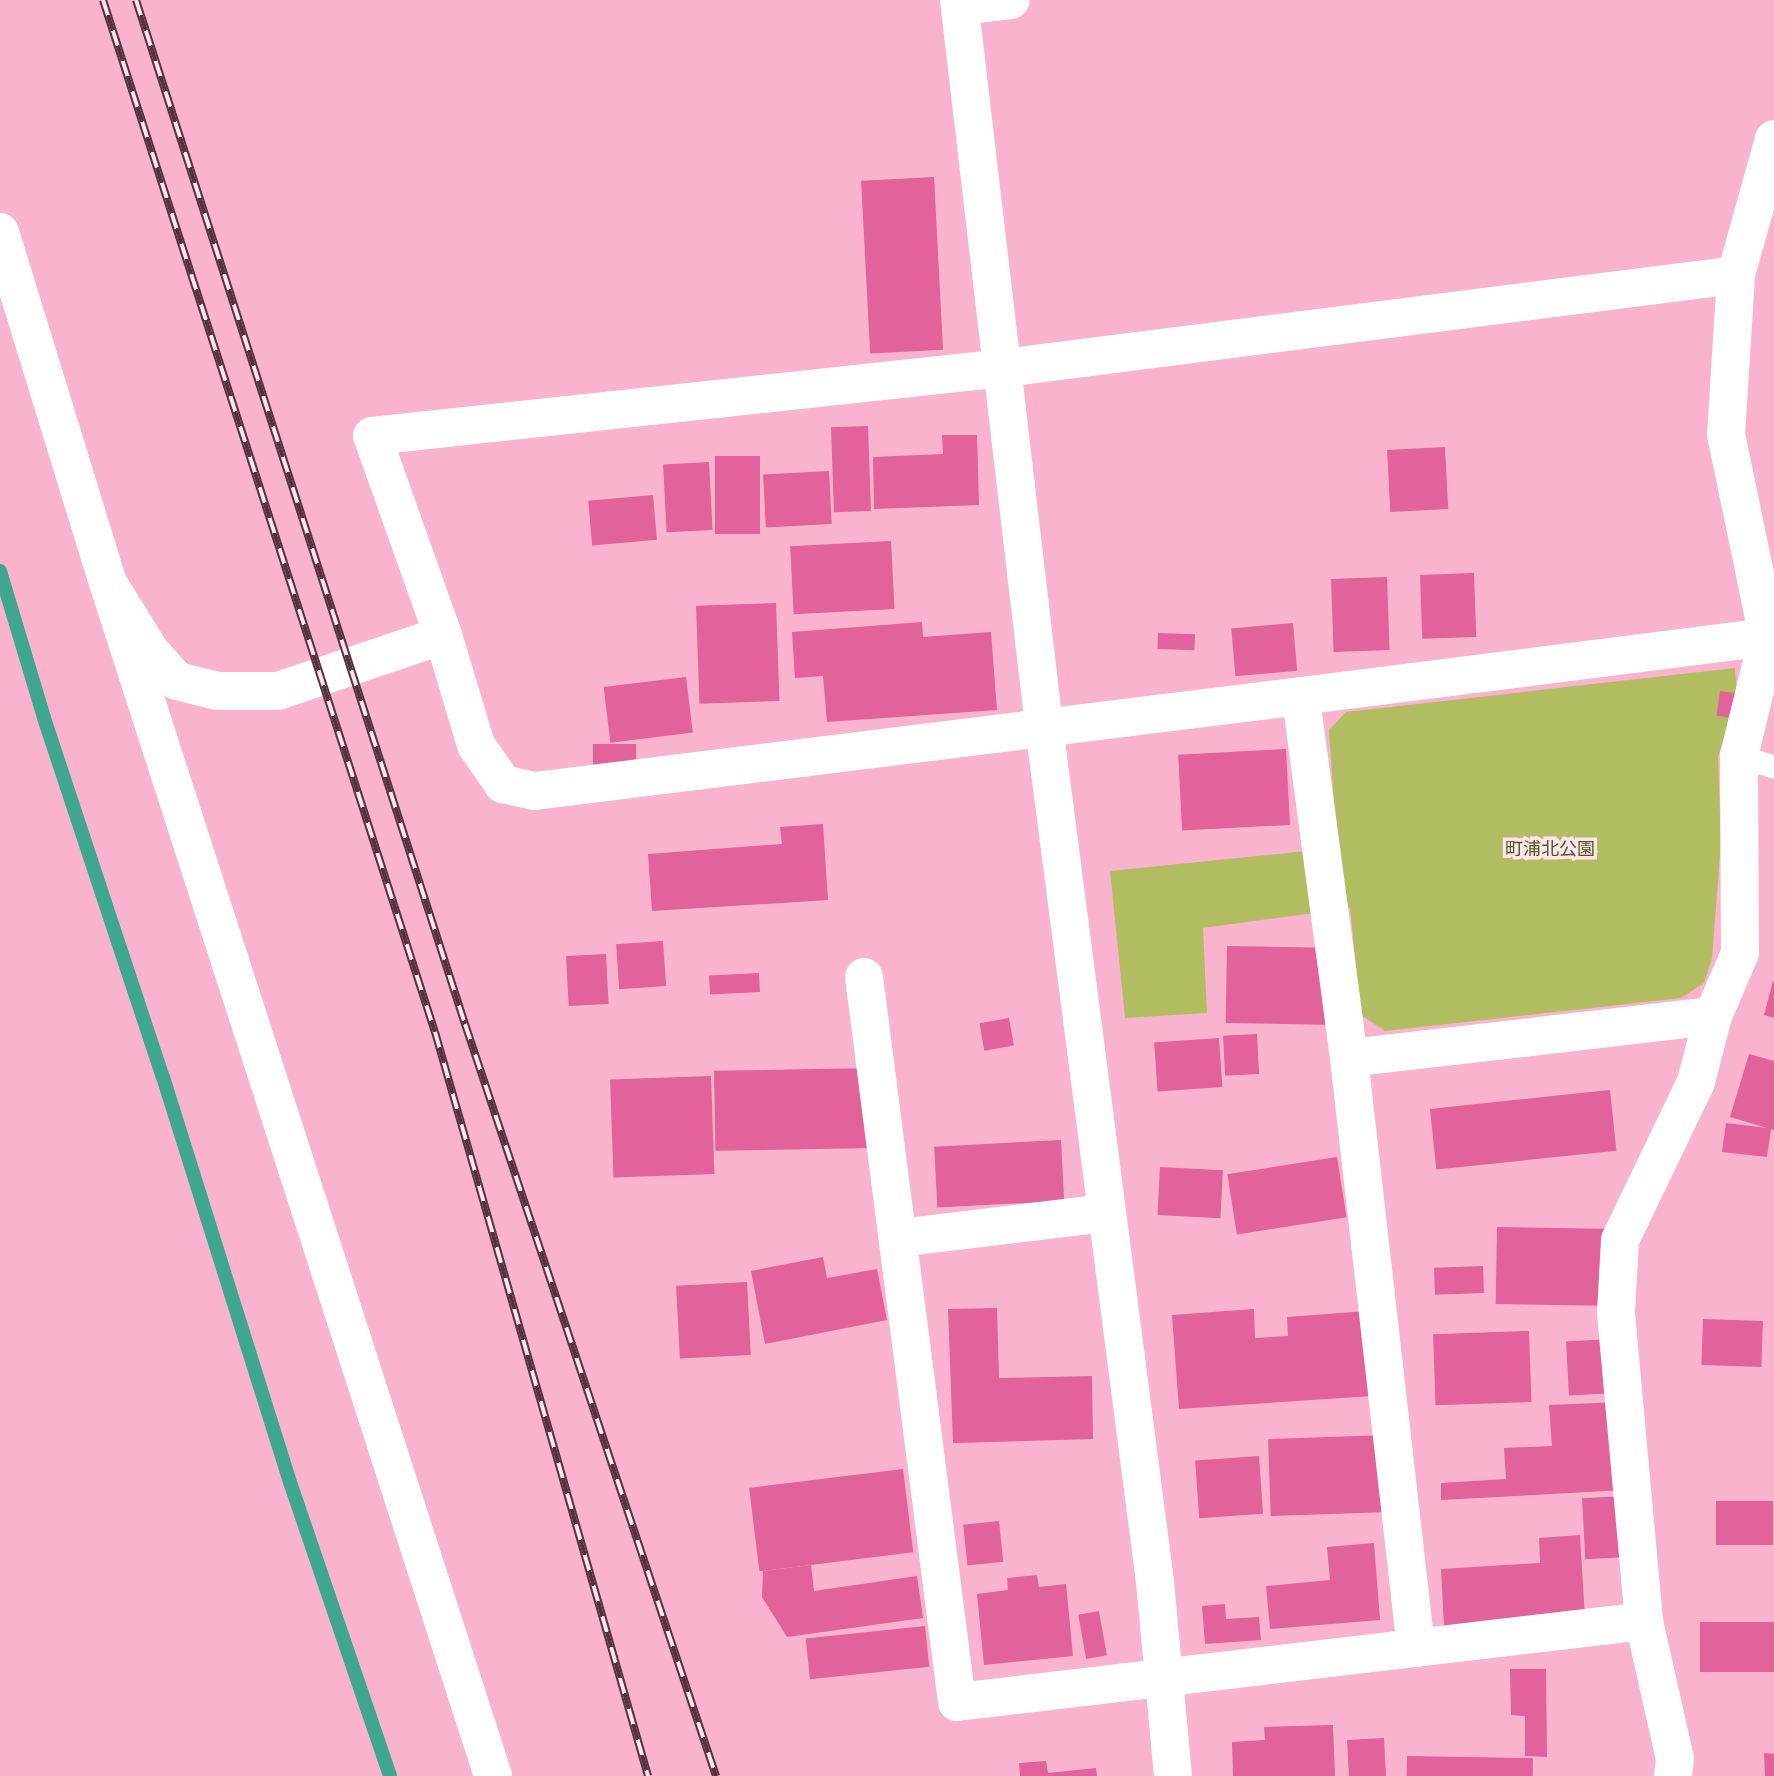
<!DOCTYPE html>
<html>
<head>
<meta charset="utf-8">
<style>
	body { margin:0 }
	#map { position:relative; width:1774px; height:1776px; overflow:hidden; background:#fab3ce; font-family:Overpass,"Noto Sans JP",sans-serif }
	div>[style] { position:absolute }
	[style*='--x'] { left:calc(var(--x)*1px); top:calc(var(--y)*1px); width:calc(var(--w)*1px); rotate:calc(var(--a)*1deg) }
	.green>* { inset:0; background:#b2bd61 }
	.stream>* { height:14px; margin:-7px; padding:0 7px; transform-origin:7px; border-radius:7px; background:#40a78f }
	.building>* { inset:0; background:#e2629b; transform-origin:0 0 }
	.lane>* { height:23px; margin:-11.5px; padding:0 11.5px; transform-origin:11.5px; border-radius:11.5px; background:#fff }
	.street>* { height:38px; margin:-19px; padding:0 19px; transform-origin:19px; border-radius:19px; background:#fff }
	.secondary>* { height:38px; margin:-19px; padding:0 19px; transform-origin:19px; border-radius:19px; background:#fff }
	.rail>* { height:8px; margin-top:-4px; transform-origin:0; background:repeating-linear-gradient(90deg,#fbe4ec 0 16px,#553240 0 32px); box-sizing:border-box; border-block:2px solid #553240 }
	span { translate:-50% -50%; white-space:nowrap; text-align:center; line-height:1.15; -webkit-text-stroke:7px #fbe4ec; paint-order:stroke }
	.park-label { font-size:18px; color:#50561d }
</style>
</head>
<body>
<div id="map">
	<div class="green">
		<i style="clip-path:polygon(1735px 668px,1737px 696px,1718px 757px,1721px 842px,1712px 958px,1704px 983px,1681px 998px,1385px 1031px,1361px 1015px,1350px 908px,1203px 928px,1207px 1013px,1125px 1018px,1110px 871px,1337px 848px,1329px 730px,1346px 712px)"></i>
	</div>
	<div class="stream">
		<i style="--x:0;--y:571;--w:153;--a:73.3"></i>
		<i style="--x:44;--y:718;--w:378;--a:71.7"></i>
		<i style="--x:163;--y:1077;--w:428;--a:72.6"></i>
		<i style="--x:291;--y:1485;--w:307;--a:71.2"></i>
	</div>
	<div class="building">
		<i style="left:934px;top:177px;width:173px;height:73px;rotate:87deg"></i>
		<i style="left:868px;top:426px;width:85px;height:37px;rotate:88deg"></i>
		<i style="clip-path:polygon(942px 435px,977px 435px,979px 505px,874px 509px,873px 457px,943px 454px)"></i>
		<i style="left:1445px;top:447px;width:62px;height:58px;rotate:87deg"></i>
		<i style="left:715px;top:456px;width:45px;height:78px"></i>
		<i style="left:709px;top:462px;width:68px;height:46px;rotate:87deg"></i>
		<i style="left:829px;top:471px;width:53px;height:66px;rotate:87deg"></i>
		<i style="left:653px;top:495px;width:45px;height:65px;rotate:85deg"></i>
		<i style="left:891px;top:541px;width:68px;height:101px;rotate:87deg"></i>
		<i style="left:1474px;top:573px;width:64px;height:54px;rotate:88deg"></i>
		<i style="left:1387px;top:577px;width:73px;height:56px;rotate:88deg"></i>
		<i style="left:776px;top:603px;width:98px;height:80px;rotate:88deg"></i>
		<i style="clip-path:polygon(922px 622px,923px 637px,991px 632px,997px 710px,827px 722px,823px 676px,795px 678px,792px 632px)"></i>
		<i style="left:1293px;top:623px;width:48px;height:62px;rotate:85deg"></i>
		<i style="left:1158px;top:633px;width:37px;height:16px;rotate:2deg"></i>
		<i style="left:686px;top:677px;width:56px;height:83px;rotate:83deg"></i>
		<i style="left:1720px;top:691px;width:28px;height:25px;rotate:8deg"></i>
		<i style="left:593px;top:744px;width:43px;height:28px"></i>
		<i style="left:1286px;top:749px;width:76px;height:108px;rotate:87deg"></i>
		<i style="clip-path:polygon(823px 824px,828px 900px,652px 911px,648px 854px,782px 844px,780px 827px)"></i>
		<i style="left:663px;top:941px;width:45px;height:47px;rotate:86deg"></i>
		<i style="left:1227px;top:946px;width:100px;height:77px;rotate:1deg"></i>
		<i style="left:606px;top:954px;width:50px;height:40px;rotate:87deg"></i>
		<i style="left:759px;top:973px;width:19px;height:50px;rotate:87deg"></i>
		<i style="clip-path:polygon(1773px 981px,1774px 981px,1774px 1018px,1764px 1015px)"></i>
		<i style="left:1009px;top:1018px;width:28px;height:30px;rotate:80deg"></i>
		<i style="left:1257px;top:1034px;width:40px;height:34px;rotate:87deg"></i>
		<i style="left:1219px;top:1038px;width:49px;height:65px;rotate:86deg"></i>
		<i style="clip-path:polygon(1749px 1054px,1774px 1061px,1774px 1130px,1771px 1129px,1767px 1157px,1722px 1152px,1726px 1123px,1767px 1128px,1730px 1117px)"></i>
		<i style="left:873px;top:1068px;width:80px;height:159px;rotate:89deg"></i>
		<i style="left:711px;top:1076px;width:98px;height:101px;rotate:88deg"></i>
		<i style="left:1610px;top:1090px;width:61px;height:181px;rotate:84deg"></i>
		<i style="left:1061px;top:1140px;width:61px;height:127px;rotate:87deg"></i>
		<i style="left:1337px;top:1157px;width:61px;height:111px;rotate:81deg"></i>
		<i style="left:1160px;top:1167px;width:63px;height:48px;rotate:3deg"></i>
		<i style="left:1497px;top:1227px;width:107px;height:77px;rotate:1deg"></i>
		<i style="clip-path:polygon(823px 1257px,827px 1278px,877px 1269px,887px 1320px,765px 1344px,751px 1271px)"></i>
		<i style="left:1483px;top:1266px;width:27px;height:49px;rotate:88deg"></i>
		<i style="left:747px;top:1282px;width:73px;height:71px;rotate:87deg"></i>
		<i style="clip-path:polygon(997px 1308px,999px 1378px,1092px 1376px,1093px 1439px,953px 1443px,948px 1309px)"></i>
		<i style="clip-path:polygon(1254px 1309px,1255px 1338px,1288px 1336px,1287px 1317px,1367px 1311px,1372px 1396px,1179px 1409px,1172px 1315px)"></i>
		<i style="left:1703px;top:1319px;width:60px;height:46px;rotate:2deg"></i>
		<i style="left:1529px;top:1331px;width:71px;height:96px;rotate:88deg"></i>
		<i style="left:1613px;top:1339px;width:54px;height:47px;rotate:87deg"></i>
		<i style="clip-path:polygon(1619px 1402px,1625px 1490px,1441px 1500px,1441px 1483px,1506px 1479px,1504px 1448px,1552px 1446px,1549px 1405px)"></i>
		<i style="left:1387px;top:1435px;width:77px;height:119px;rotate:88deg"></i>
		<i style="left:1259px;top:1456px;width:58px;height:64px;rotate:86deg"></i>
		<i style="left:903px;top:1469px;width:84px;height:155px;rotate:83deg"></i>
		<i style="left:1625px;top:1496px;width:61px;height:43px;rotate:87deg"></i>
		<i style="left:1716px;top:1501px;width:57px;height:44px"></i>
		<i style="left:999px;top:1521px;width:41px;height:36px;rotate:84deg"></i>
		<i style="clip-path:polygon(1580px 1535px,1585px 1618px,1444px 1626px,1441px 1569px,1540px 1563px,1539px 1538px)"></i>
		<i style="clip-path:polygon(1374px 1543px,1380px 1620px,1270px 1629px,1266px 1586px,1330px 1580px,1327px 1547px)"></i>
		<i style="clip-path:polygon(811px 1565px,814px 1591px,917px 1576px,923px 1618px,787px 1637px,762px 1597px,763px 1571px)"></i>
		<i style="clip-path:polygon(1037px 1575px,1039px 1587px,1066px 1584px,1073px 1656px,984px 1665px,977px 1594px,1008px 1590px,1007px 1578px)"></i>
		<i style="clip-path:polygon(1225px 1604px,1226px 1619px,1259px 1617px,1261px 1640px,1205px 1644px,1202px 1606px)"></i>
		<i style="left:1099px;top:1611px;width:45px;height:21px;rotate:80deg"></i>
		<i style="left:1774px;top:1622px;width:50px;height:74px;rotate:90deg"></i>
		<i style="left:925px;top:1626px;width:41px;height:120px;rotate:84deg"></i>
		<i style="clip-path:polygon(1510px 1669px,1546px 1669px,1547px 1757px,1525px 1756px,1525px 1716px,1511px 1715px)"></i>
		<i style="clip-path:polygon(1333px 1725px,1335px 1776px,1233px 1776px,1232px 1742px,1265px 1740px,1264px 1727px)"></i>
		<i style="left:1384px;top:1738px;width:38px;height:37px;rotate:87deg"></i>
		<i style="clip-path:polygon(1764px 1753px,1774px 1754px,1774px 1776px,1765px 1776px)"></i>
		<i style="left:1407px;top:1756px;width:126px;height:20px;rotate:1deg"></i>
		<i style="clip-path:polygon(1046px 1761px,1048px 1773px,1096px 1768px,1097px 1776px,1020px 1776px,1019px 1763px)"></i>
	</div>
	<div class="lane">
		<i style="--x:1739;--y:756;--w:37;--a:17"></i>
	</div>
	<div class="street">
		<i style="--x:960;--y:6;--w:51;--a:-6.7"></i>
		<i style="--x:0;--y:232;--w:367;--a:72.9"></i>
		<i style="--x:108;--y:583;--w:80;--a:58.3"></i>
		<i style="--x:150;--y:651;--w:40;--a:48"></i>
		<i style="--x:177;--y:681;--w:42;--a:13.7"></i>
		<i style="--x:218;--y:691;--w:60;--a:0"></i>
		<i style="--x:278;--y:691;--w:174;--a:-18.7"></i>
		<i style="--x:108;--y:583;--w:1254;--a:72.11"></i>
		<i style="--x:1301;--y:696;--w:772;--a:172.93"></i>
		<i style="--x:535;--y:791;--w:33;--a:-168"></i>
		<i style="--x:503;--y:784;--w:47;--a:-124.7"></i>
		<i style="--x:476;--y:745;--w:115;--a:-106.7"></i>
		<i style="--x:443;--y:635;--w:211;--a:-109.6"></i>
		<i style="--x:372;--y:436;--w:636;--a:-6.14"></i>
		<i style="--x:1004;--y:368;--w:738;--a:-7.24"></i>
		<i style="--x:864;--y:977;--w:731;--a:82.69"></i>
		<i style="--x:957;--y:1702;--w:692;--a:-6.72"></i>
		<i style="--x:1349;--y:1058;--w:366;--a:-6.6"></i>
		<i style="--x:899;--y:1238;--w:209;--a:-6.9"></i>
		<i style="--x:1416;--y:1648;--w:594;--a:-96.48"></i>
		<i style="--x:1349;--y:1058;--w:365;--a:-97.6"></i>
		<i style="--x:1301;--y:696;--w:471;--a:-7.2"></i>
		<i style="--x:1673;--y:1776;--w:17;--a:-83"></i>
		<i style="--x:1675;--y:1759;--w:141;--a:-102.7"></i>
		<i style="--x:1644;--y:1621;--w:310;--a:-95.2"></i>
		<i style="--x:1616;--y:1312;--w:72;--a:-86.8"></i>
		<i style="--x:1620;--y:1240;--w:175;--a:-64.3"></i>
		<i style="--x:1696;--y:1082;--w:68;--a:-75.6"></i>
		<i style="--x:1713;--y:1016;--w:69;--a:-66.8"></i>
		<i style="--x:1740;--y:953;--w:197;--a:-90.3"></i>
		<i style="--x:1739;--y:756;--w:122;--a:-76.3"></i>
		<i style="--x:1768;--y:637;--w:206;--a:-101.7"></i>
		<i style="--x:1726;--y:435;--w:160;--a:-86.4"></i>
		<i style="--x:1736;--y:275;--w:141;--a:-74.4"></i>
	</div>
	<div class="secondary">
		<i style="--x:959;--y:0;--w:731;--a:83.32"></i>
		<i style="--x:1044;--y:726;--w:863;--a:82.61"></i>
		<i style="--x:1155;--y:1582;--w:195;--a:84.7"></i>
	</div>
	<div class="rail">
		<i style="--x:103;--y:0;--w:1084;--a:72.17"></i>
		<i style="--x:435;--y:1032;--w:774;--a:74.02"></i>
		<i style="--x:136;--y:0;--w:1076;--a:72.19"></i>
		<i style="--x:465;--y:1024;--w:793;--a:71.54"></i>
	</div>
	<div class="park-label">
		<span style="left:1550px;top:851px">町浦北公園</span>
	</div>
</div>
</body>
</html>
